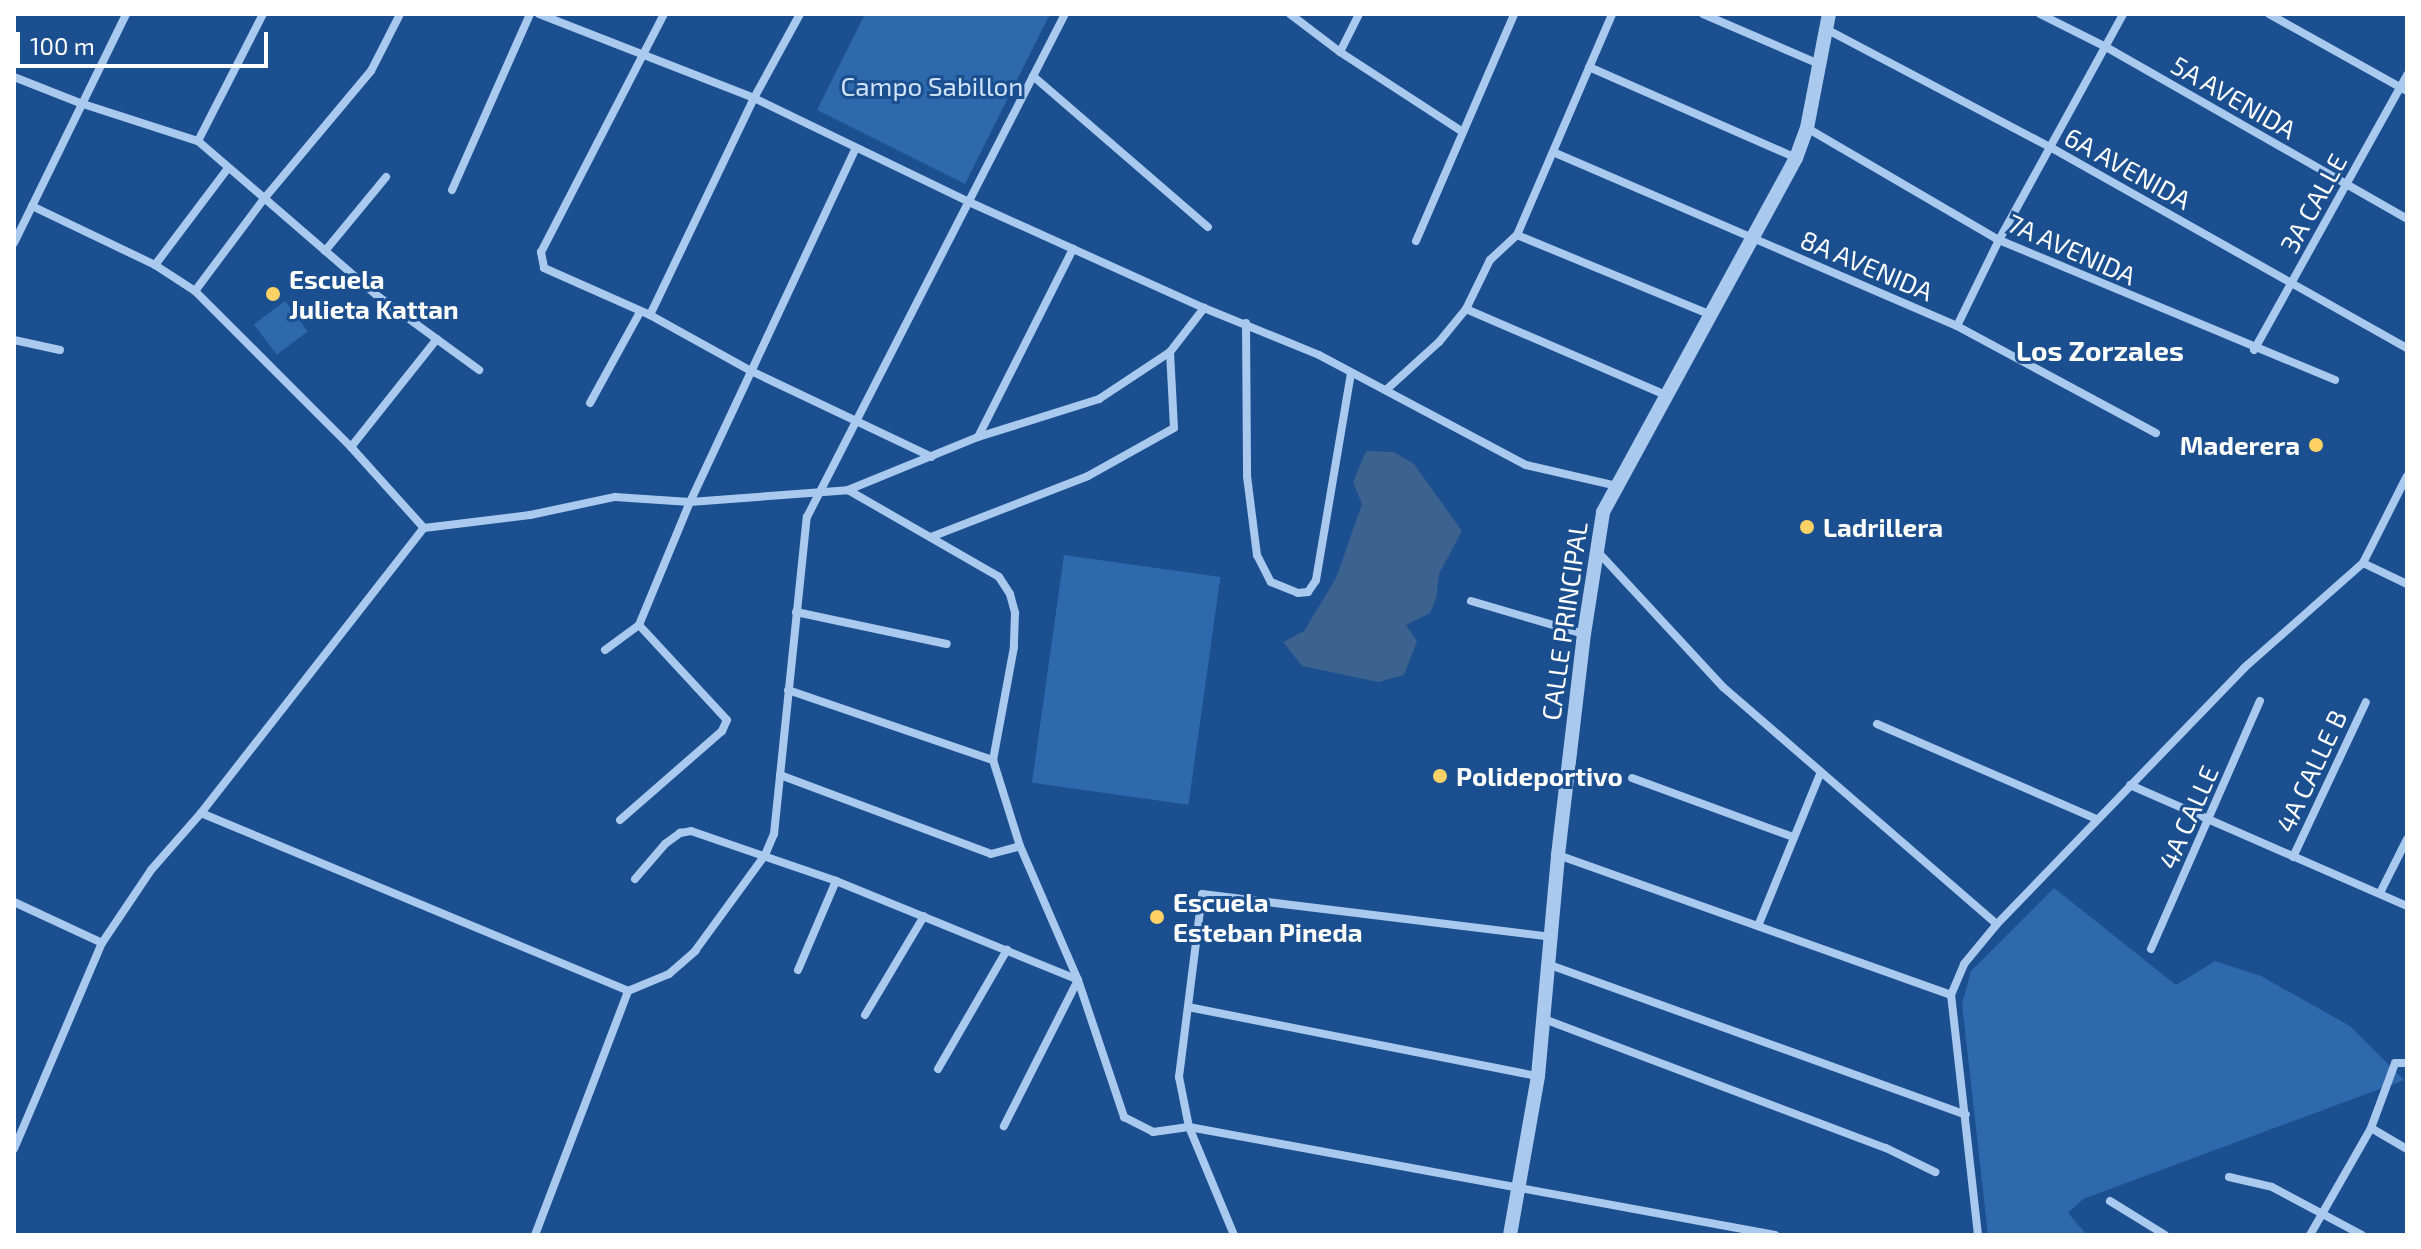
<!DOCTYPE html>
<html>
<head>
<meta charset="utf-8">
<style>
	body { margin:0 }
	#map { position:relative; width:2421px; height:1249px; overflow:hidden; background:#1b4f8f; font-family:"Exo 2",sans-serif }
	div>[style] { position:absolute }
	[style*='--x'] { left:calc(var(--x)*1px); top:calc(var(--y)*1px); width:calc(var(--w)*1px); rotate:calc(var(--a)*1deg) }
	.green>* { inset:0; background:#2e69ad; transform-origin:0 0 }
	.water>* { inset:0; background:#3c6290 }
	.minor>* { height:8px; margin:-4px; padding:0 4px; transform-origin:4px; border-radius:4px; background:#a9c9ee }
	.tertiary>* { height:14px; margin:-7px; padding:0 7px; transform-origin:7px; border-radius:7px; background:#a9c9ee }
	.dots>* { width:22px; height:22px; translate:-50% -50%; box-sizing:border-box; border:4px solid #1b4f8f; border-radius:50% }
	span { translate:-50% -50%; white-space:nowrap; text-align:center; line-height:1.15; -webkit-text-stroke:6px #1b4f8f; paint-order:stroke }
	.park-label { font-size:26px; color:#cfe3fa }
	.street-label { font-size:26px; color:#fff }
	.poi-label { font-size:26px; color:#fff; font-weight:700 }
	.left { translate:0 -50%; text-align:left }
	.right { translate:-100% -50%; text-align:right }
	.neighbourhood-label { font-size:28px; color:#fff; font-weight:700 }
	.frame { position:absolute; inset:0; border:16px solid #fff; pointer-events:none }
	.scale { position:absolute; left:16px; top:32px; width:252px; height:36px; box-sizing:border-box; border:4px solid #fff; border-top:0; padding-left:10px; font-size:24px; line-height:28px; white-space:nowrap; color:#fff; -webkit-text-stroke:6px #1b4f8f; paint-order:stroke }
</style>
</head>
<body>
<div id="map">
	<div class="green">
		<i style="clip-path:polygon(865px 14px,1050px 14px,965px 184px,817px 110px)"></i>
		<i style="left:285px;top:301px;width:38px;height:39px;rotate:53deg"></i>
		<i style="left:1064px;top:555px;width:158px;height:230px;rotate:8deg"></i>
		<i style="clip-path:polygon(2054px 888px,2176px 985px,2215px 961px,2261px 976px,2350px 1026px,2404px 1080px,2083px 1199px,2068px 1213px,2087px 1235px,1988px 1235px,1962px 1004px,1971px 971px)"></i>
	</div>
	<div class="water">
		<i style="clip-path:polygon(1366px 451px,1394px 452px,1414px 464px,1462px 531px,1439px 574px,1436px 599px,1430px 613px,1406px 625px,1417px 641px,1404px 675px,1378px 682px,1302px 666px,1283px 642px,1304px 631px,1336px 578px,1362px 504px,1353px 482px)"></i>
	</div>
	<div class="minor">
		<i style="--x:539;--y:14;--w:231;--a:21.3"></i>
		<i style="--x:754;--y:98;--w:239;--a:25.8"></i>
		<i style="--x:969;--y:202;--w:258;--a:24.3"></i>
		<i style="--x:1204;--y:308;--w:124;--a:22.2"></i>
		<i style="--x:1319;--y:355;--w:234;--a:28"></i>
		<i style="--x:1526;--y:465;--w:93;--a:13"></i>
		<i style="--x:664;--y:14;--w:268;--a:117.3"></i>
		<i style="--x:541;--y:252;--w:16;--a:79"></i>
		<i style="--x:544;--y:268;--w:116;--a:23.9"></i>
		<i style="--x:650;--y:315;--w:241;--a:-64.4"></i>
		<i style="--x:754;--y:98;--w:96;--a:-61.3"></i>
		<i style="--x:1290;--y:14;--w:63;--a:37.2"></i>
		<i style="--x:1340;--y:52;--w:145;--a:33.1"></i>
		<i style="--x:1703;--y:14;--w:126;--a:23.3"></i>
		<i style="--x:2040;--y:14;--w:74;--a:26.6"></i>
		<i style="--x:2106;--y:47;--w:347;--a:29.7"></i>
		<i style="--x:2269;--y:14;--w:158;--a:29.2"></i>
		<i style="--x:1826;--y:29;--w:253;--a:27.8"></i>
		<i style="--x:2050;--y:147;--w:410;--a:29.4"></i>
		<i style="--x:1340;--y:52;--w:42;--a:-63.4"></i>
		<i style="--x:1589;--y:67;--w:226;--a:23.7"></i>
		<i style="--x:1033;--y:76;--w:231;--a:40.8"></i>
		<i style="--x:14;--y:77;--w:71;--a:21.5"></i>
		<i style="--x:80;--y:103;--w:124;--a:17.9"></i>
		<i style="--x:198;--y:141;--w:239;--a:40.8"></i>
		<i style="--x:379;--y:297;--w:124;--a:36.1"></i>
		<i style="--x:1807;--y:128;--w:222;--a:30.3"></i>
		<i style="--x:1999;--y:240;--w:364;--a:22.6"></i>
		<i style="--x:198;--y:141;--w:143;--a:-62.9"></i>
		<i style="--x:1553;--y:152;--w:440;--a:23.3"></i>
		<i style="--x:1957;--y:326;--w:226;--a:28.3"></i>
		<i style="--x:452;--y:190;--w:193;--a:-66.1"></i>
		<i style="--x:32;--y:206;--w:136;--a:25.6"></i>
		<i style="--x:155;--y:265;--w:48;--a:33"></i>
		<i style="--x:195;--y:291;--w:221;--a:45"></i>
		<i style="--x:351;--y:447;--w:109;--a:48"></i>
		<i style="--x:1517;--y:235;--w:208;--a:22.4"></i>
		<i style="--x:1416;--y:241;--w:247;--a:-66.6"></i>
		<i style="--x:14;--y:243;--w:255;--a:-63.9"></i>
		<i style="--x:325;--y:251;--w:96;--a:-50.5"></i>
		<i style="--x:155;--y:265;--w:121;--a:-53"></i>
		<i style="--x:195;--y:291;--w:114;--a:-53.2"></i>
		<i style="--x:263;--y:200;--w:168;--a:-50.1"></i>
		<i style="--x:371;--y:71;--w:64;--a:-63"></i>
		<i style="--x:1466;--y:309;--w:218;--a:23.3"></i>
		<i style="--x:650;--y:315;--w:115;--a:29"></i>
		<i style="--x:751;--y:371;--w:200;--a:25.4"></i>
		<i style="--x:1246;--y:323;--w:153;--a:89.6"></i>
		<i style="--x:1247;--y:476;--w:80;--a:82.8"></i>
		<i style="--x:1257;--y:555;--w:30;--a:63"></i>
		<i style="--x:1271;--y:582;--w:29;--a:22"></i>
		<i style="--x:1298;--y:593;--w:10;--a:-6"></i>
		<i style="--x:1308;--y:592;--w:14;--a:-56"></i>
		<i style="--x:1316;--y:580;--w:210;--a:-80.4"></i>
		<i style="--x:1957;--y:326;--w:96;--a:-64"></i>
		<i style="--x:1999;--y:240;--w:258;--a:-61.2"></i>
		<i style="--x:14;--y:340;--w:47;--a:12.3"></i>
		<i style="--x:2254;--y:350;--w:315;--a:-60.9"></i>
		<i style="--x:1386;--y:390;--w:72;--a:-42.2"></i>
		<i style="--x:1439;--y:342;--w:43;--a:-50.7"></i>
		<i style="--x:1466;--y:309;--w:55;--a:-63.9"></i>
		<i style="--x:1490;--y:260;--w:37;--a:-43"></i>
		<i style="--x:1517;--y:235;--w:241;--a:-66.7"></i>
		<i style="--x:590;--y:403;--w:104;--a:-61.2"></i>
		<i style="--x:978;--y:437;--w:211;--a:-63.2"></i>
		<i style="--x:351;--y:447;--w:138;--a:-51.5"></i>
		<i style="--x:848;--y:490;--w:140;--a:-22.2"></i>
		<i style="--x:978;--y:437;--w:127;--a:-17.4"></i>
		<i style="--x:1099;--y:399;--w:85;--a:-33.5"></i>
		<i style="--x:931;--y:537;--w:168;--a:-21.2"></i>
		<i style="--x:1088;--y:476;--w:98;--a:-29.2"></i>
		<i style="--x:1174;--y:428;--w:76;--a:-93"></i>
		<i style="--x:1170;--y:352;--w:56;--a:-52.3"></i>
		<i style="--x:1598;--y:552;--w:184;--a:47.2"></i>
		<i style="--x:1723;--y:687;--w:362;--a:40.9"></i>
		<i style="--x:2363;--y:563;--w:49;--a:25.5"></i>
		<i style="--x:1471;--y:601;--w:118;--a:16.3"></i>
		<i style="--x:796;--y:612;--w:154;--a:12"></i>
		<i style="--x:605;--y:650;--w:42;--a:-36.3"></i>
		<i style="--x:639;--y:625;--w:133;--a:-67.5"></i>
		<i style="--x:690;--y:502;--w:389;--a:-64.9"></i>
		<i style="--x:788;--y:690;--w:217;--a:18.9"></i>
		<i style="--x:1877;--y:724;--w:240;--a:23.4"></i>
		<i style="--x:780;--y:775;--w:225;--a:20.5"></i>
		<i style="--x:991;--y:854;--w:30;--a:-15"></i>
		<i style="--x:1632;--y:778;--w:171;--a:20.1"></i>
		<i style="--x:2130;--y:785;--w:302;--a:23.6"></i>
		<i style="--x:201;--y:813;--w:463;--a:22.6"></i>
		<i style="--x:628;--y:991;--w:44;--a:-22.5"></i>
		<i style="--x:669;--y:974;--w:35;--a:-41"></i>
		<i style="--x:695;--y:951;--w:119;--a:-53.9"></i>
		<i style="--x:765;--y:855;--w:23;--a:-67"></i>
		<i style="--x:774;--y:834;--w:319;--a:-84.1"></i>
		<i style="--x:807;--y:517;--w:565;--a:-62.85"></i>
		<i style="--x:620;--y:820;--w:135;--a:-41.1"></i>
		<i style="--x:722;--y:731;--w:12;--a:-66"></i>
		<i style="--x:727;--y:720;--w:129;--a:-132.8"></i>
		<i style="--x:1558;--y:855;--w:417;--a:19.6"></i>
		<i style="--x:2293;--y:857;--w:171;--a:-64.8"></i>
		<i style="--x:635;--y:879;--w:46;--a:-49.4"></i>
		<i style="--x:665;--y:844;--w:19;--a:-36"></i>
		<i style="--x:680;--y:833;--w:11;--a:-10"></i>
		<i style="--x:691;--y:831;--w:153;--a:19"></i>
		<i style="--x:836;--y:881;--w:261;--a:22.2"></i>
		<i style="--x:1078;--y:980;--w:164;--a:116.9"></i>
		<i style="--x:2380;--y:893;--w:60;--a:-63.4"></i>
		<i style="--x:14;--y:902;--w:97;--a:25"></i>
		<i style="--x:1758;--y:926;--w:166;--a:-67.8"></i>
		<i style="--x:2151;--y:949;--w:271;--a:-66.3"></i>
		<i style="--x:1550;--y:965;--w:442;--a:19.8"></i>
		<i style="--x:798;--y:970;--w:97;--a:-66.9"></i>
		<i style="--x:1188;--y:1007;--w:357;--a:11.2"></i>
		<i style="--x:865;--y:1015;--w:115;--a:-59.2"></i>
		<i style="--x:1544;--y:1019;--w:366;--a:20.7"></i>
		<i style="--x:1886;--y:1148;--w:55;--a:26.1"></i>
		<i style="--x:938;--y:1069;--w:138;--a:-59.9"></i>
		<i style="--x:2371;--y:1128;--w:42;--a:30.3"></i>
		<i style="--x:14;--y:1149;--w:224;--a:-66.9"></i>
		<i style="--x:102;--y:943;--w:88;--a:-56.1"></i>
		<i style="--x:151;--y:870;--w:76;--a:-48.7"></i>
		<i style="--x:201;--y:813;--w:362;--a:-52"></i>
		<i style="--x:424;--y:528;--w:107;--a:-7"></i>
		<i style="--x:530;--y:515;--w:87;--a:-12"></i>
		<i style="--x:615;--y:497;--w:75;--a:3.8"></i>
		<i style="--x:690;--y:502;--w:158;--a:-4.3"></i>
		<i style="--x:848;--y:490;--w:174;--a:29.9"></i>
		<i style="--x:999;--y:577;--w:20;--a:57"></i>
		<i style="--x:1010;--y:594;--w:20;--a:75"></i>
		<i style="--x:1015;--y:613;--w:34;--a:92"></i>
		<i style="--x:1014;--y:647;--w:115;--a:100.5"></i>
		<i style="--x:993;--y:760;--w:90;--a:72.6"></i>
		<i style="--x:1020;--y:846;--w:146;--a:66.6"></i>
		<i style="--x:1078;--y:980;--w:145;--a:71.4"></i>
		<i style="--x:1124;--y:1117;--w:33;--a:27"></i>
		<i style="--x:1153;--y:1132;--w:36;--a:-8"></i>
		<i style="--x:1189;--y:1127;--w:596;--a:10.44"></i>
		<i style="--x:2229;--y:1177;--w:44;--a:13.1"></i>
		<i style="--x:2272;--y:1187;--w:102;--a:28.1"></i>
		<i style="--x:2110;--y:1201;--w:65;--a:31.7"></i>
		<i style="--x:535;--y:1235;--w:261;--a:-69.1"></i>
		<i style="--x:1234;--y:1235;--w:117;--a:-112.6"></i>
		<i style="--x:1189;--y:1127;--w:51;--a:-101.3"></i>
		<i style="--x:1179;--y:1077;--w:184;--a:-82.8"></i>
		<i style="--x:1202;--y:894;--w:354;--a:7"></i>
		<i style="--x:1978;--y:1235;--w:242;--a:-96.4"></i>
		<i style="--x:1951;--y:995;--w:34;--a:-67"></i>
		<i style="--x:1964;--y:964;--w:52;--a:-50.5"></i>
		<i style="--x:1997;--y:924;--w:356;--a:-46"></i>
		<i style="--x:2244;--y:668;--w:159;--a:-41.4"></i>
		<i style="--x:2363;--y:563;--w:97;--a:-63.2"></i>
		<i style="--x:2310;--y:1235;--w:123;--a:-60.3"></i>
		<i style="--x:2371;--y:1128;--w:69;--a:-69.7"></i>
		<i style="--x:2395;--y:1063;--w:12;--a:0"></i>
	</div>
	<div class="tertiary">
		<i style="--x:1510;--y:1235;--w:161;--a:-80"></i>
		<i style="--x:1538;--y:1076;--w:222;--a:-84.8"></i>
		<i style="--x:1558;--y:855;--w:223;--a:-83.3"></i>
		<i style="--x:1584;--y:634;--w:123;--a:-81.1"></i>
		<i style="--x:1603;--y:512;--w:403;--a:-61.4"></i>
		<i style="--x:1796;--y:158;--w:32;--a:-70"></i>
		<i style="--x:1807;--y:128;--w:116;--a:-79.1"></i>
	</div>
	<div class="dots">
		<i style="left:273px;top:294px;background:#ffd166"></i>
		<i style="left:2316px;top:445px;background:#ffd166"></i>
		<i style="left:1807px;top:527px;background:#ffd166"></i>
		<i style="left:1440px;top:776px;background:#ffd166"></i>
		<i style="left:1157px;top:917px;background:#ffd166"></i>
	</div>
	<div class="park-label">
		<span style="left:932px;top:86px">Campo Sabillon</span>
	</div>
	<div class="street-label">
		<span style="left:2234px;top:97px;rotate:30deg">5A AVENIDA</span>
		<span style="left:2128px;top:168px;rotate:29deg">6A AVENIDA</span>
		<span style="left:2313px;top:203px;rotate:-61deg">3A CALLE</span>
		<span style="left:2072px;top:249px;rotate:24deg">7A AVENIDA</span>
		<span style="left:1867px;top:265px;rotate:23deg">8A AVENIDA</span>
		<span style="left:1564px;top:621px;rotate:-82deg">CALLE PRINCIPAL</span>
		<span style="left:2311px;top:771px;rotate:-65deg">4A CALLE B</span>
		<span style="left:2188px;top:817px;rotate:-66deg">4A CALLE</span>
	</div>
	<div class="poi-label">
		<span class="left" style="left:289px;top:294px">Escuela<br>Julieta Kattan</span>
		<span class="right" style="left:2300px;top:445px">Maderera</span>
		<span class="left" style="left:1823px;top:527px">Ladrillera</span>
		<span class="left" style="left:1456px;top:776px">Polideportivo</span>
		<span class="left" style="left:1173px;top:917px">Escuela<br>Esteban Pineda</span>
	</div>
	<div class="neighbourhood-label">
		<span style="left:2100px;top:350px">Los Zorzales</span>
	</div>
	<div class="frame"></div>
	<div class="scale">100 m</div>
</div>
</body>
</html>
